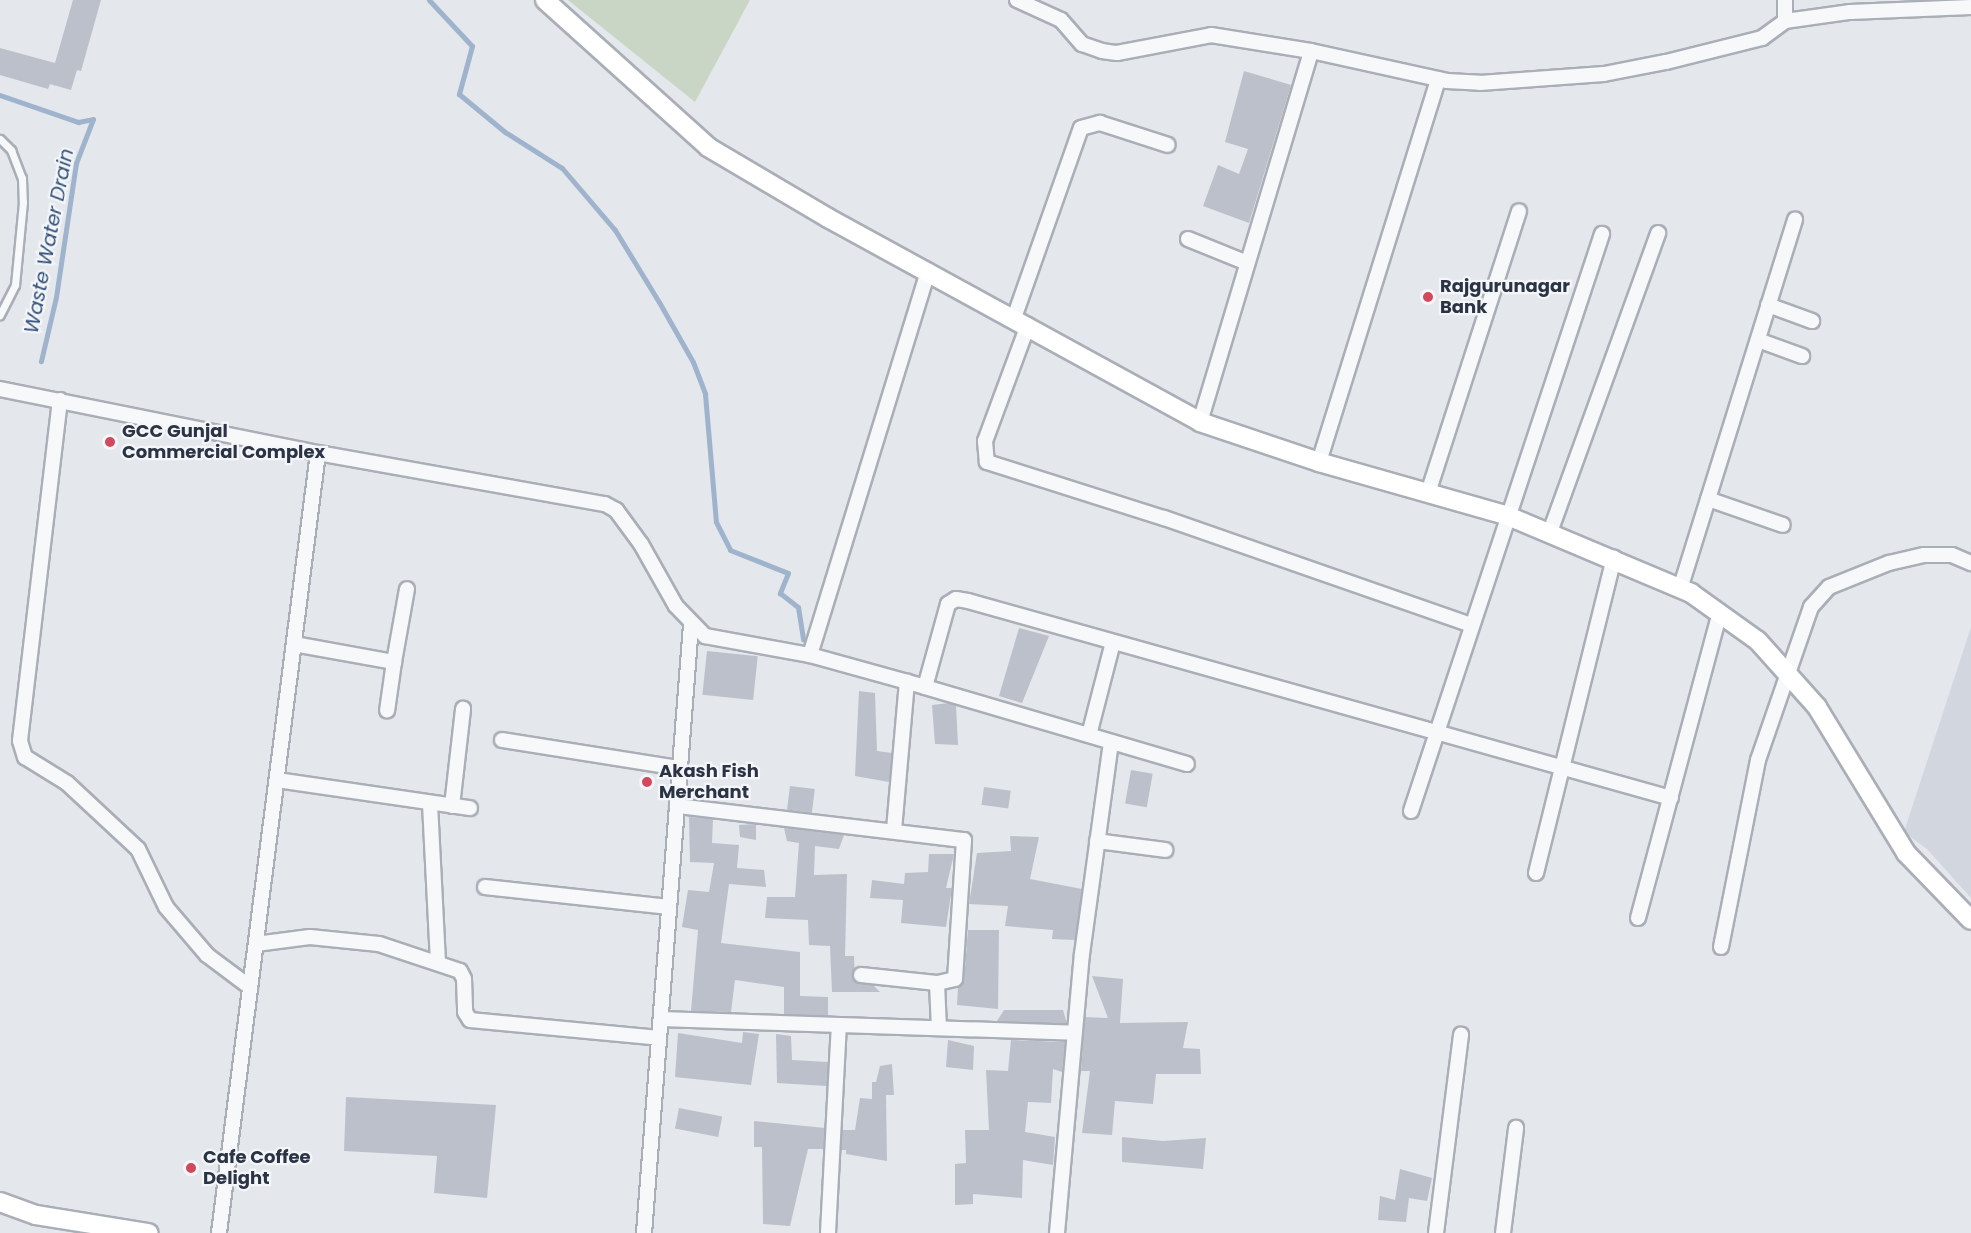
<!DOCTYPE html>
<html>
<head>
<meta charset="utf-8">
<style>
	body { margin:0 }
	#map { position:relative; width:1971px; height:1233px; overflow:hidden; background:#e4e7ec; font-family:Poppins,sans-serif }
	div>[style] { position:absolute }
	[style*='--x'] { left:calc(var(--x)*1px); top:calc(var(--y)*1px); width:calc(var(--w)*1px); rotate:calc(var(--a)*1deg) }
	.built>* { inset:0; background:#d2d6de }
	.green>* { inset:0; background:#c9d6c5 }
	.stream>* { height:5px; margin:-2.5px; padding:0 2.5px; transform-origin:2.5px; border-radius:2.5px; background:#9fb4cc }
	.building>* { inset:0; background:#bbc0ca; transform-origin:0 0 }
	.roads { filter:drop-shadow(2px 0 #a9aeb7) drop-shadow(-2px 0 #a9aeb7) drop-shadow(0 2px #a9aeb7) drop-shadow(0 -2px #a9aeb7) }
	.lane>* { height:7px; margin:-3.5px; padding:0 3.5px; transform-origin:3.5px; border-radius:3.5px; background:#f7f8fa }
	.street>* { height:14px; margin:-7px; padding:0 7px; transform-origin:7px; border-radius:7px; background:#f7f8fa }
	.secondary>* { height:18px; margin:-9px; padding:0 9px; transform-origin:9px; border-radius:9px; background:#fff }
	.dots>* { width:16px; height:16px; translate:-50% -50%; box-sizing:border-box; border:3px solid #f4f6f9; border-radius:50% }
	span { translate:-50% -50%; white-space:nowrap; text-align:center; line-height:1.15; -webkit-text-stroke:4.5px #f4f6f9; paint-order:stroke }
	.poi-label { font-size:18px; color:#2b3445; font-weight:700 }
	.left { translate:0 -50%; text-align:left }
	.water-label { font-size:20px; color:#34527a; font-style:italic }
</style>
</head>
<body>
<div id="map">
	<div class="built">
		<i style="clip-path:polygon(1971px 627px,1971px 898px,1927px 849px,1904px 832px)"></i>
	</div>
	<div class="green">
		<i style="clip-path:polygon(568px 0,750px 0,695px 102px)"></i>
	</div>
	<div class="stream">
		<i style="--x:429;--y:0;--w:63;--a:46.9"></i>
		<i style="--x:472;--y:46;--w:50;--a:105.2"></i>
		<i style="--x:459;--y:94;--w:60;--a:39.6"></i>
		<i style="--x:505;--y:132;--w:67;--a:32.3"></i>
		<i style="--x:562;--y:168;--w:82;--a:49.5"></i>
		<i style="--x:615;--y:230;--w:84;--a:58.6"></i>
		<i style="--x:659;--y:302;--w:69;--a:60.5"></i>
		<i style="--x:693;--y:362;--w:34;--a:69"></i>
		<i style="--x:705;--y:394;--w:128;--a:85.1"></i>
		<i style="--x:716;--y:522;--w:31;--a:63"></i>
		<i style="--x:730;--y:550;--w:62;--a:21.6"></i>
		<i style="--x:788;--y:573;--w:22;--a:112"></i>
		<i style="--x:780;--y:593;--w:23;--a:38"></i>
		<i style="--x:798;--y:607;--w:33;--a:81"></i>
		<i style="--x:0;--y:95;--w:83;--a:19.1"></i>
		<i style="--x:78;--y:122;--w:15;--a:-11"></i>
		<i style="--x:93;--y:119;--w:47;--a:111.1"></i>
		<i style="--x:76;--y:163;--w:135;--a:98.5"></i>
		<i style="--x:56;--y:297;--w:66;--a:103.2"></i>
	</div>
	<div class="building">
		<i style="clip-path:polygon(73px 0,101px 0,81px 71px,77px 70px,71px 90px,50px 84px,48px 89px,0 75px,0 48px,55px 63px)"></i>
		<i style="clip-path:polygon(1244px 71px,1291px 85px,1249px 223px,1203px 206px,1218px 165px,1239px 174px,1248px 149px,1225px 142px)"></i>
		<i style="clip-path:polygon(1019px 628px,1049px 636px,1022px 703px,999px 696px)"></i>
		<i style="left:707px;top:651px;width:51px;height:44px;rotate:6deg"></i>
		<i style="clip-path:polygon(859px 691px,875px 693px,877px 751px,892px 753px,889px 782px,855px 776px)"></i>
		<i style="clip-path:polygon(949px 703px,956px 706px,958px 745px,935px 744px,932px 705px)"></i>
		<i style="left:1131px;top:770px;width:22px;height:34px;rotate:10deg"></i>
		<i style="left:790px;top:786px;width:25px;height:24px;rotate:7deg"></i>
		<i style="left:984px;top:787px;width:27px;height:18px;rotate:8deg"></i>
		<i style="clip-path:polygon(689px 817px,713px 819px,712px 843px,739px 845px,737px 868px,764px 870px,766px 887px,729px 884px,721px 943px,800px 952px,800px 996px,828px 997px,828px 1016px,784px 1014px,784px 987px,735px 980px,731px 1012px,691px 1011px,698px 930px,682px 927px,688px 890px,709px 892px,714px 863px,690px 862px)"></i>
		<i style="clip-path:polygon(756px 824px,756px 840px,740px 837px,739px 825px)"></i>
		<i style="clip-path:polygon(784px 828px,844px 835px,839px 849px,815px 846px,814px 875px,847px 874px,845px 956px,854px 956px,855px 982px,873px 985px,880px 992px,832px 992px,830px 946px,809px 945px,808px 920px,765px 918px,767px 897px,795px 897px,799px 843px,787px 841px)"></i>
		<i style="clip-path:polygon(1010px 836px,1039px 837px,1030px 879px,1082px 889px,1075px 940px,1052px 939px,1053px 930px,1005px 926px,1008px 906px,969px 904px,977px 853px,1011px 851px)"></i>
		<i style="clip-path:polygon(929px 854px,954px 854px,946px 888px,952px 888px,946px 927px,901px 923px,903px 900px,870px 898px,872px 880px,904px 884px,905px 873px,928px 872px)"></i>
		<i style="clip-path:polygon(968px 930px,999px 930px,998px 1009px,957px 1005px,958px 987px,964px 980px)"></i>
		<i style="clip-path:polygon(1092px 976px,1123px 979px,1120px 1023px,1188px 1022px,1183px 1048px,1200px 1049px,1201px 1074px,1156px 1074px,1153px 1104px,1115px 1101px,1112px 1135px,1082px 1133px,1090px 1071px,1081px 1071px,1085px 1017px,1108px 1018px)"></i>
		<i style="clip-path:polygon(1004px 1010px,1063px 1010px,1067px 1024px,997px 1021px)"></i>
		<i style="clip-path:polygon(743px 1032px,759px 1034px,751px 1085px,675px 1077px,678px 1033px,742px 1043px)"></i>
		<i style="clip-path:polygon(776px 1034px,791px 1036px,792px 1060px,828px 1062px,827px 1086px,777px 1083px)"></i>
		<i style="clip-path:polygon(948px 1040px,974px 1046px,973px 1070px,946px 1067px)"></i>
		<i style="clip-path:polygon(1011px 1040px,1065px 1042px,1062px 1072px,1053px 1069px,1051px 1103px,1028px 1102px,1025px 1132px,1055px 1137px,1053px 1165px,1023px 1160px,1022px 1198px,973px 1194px,973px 1204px,955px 1205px,955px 1164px,966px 1163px,965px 1130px,989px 1130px,986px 1070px,1008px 1071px)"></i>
		<i style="clip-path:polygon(892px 1064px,894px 1095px,886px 1095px,887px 1161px,846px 1154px,846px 1150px,841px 1150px,842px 1130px,855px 1130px,860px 1098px,872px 1099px,872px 1082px,876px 1082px,880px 1066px)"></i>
		<i style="clip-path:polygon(346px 1097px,496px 1105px,487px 1198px,434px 1193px,437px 1156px,344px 1151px)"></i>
		<i style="left:679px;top:1108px;width:44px;height:21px;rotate:11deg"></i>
		<i style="clip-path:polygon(754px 1121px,825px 1128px,823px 1149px,808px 1149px,790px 1226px,763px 1224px,762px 1147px,754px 1147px)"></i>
		<i style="clip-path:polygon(1122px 1137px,1163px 1141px,1206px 1138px,1203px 1169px,1122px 1162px)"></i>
		<i style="clip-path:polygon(1400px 1169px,1432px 1178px,1427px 1201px,1409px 1198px,1406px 1222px,1378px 1220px,1380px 1196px,1395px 1200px)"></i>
	</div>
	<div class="roads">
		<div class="lane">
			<i style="--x:0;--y:139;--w:16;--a:45"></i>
			<i style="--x:11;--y:150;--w:30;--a:69"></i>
			<i style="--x:22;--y:178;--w:24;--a:88"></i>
			<i style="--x:23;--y:202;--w:83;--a:95.5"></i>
			<i style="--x:15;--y:285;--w:34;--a:117"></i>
		</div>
		<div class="street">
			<i style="--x:1017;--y:0;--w:48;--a:24.4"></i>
			<i style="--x:1061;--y:20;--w:32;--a:49"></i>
			<i style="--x:1082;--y:44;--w:21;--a:19"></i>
			<i style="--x:1102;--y:51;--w:15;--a:8"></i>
			<i style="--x:1117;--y:53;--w:96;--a:-10.8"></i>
			<i style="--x:1211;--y:35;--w:101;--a:9.1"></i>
			<i style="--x:1311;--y:51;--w:139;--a:12.4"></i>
			<i style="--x:1447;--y:81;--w:33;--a:3"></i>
			<i style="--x:1480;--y:83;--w:124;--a:-4.2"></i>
			<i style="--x:1604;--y:74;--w:63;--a:-11"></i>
			<i style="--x:1666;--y:62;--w:99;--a:-14"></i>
			<i style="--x:1762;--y:38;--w:29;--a:-36"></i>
			<i style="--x:1785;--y:21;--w:66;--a:-7.9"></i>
			<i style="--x:1850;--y:12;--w:121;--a:-2.4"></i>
			<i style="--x:1785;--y:21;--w:21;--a:-90"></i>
			<i style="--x:1188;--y:239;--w:64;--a:22.1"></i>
			<i style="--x:1768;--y:305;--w:47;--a:20"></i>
			<i style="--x:1014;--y:318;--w:201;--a:-70.6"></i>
			<i style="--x:1081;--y:128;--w:20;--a:-15"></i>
			<i style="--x:1100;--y:123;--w:71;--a:17.9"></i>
			<i style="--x:1028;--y:325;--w:124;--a:110.3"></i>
			<i style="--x:985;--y:441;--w:21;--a:85"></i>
			<i style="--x:987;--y:462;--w:186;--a:17.6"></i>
			<i style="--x:1164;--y:518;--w:326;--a:19.2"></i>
			<i style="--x:1758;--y:340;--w:47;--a:20"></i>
			<i style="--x:0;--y:389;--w:324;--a:11.4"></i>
			<i style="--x:318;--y:453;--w:291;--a:10.1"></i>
			<i style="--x:605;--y:504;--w:13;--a:29"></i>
			<i style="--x:616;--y:510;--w:42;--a:53.7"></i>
			<i style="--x:641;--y:544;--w:71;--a:60.6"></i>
			<i style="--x:676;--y:606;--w:42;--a:46"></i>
			<i style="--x:705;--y:636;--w:107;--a:10.3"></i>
			<i style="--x:810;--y:655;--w:119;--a:15.5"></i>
			<i style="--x:925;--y:687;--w:86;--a:-74.5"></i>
			<i style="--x:948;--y:604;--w:9;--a:-32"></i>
			<i style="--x:956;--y:599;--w:12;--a:9"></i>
			<i style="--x:968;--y:601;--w:730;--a:15.65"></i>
			<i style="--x:60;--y:400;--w:343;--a:96.7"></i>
			<i style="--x:20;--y:741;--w:17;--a:73"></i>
			<i style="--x:25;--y:757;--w:49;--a:31.8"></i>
			<i style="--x:67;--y:783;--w:97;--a:42.9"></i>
			<i style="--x:138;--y:849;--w:64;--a:64.2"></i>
			<i style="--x:166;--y:907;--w:63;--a:49.5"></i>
			<i style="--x:207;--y:955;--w:54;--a:36.7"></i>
			<i style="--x:1200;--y:422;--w:387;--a:-73.3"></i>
			<i style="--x:1319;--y:462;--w:401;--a:-72.7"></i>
			<i style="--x:1428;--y:493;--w:296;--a:-72.1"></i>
			<i style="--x:1708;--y:499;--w:79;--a:19.1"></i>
			<i style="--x:1550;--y:532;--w:318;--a:-70.1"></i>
			<i style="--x:1680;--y:589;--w:387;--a:-72.7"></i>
			<i style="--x:294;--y:644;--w:102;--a:10.2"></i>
			<i style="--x:394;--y:662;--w:49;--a:98.1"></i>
			<i style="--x:810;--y:655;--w:402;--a:-72.9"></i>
			<i style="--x:394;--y:662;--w:74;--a:-79.9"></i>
			<i style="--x:925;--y:687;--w:273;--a:16.4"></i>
			<i style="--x:1089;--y:735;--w:96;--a:-75.5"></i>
			<i style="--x:502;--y:740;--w:179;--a:9"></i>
			<i style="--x:277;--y:780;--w:195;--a:8.3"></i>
			<i style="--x:430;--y:804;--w:158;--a:87.1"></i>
			<i style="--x:452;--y:806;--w:98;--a:-83.5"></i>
			<i style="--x:677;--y:806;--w:289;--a:6.8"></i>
			<i style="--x:964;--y:840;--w:139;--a:93.7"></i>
			<i style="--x:955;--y:979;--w:18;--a:167"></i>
			<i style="--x:937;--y:983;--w:45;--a:87.5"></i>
			<i style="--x:1411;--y:811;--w:608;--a:-71.68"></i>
			<i style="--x:894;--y:830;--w:149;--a:-85"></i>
			<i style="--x:1097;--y:841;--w:69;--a:7.5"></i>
			<i style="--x:1536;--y:873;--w:325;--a:-76.1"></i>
			<i style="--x:485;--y:887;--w:185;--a:6.2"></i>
			<i style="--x:1638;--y:918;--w:317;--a:-75"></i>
			<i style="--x:256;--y:944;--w:54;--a:-7.4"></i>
			<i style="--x:310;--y:937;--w:69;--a:5.8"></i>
			<i style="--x:379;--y:944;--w:85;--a:18.4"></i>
			<i style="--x:460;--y:971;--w:9;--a:63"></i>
			<i style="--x:464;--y:979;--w:33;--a:88"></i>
			<i style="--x:465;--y:1012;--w:9;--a:58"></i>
			<i style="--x:470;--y:1020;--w:190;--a:5.4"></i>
			<i style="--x:1721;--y:947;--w:191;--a:-78.8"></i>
			<i style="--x:1758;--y:760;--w:162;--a:-70.9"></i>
			<i style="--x:1811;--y:607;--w:27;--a:-48"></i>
			<i style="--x:1829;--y:587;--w:65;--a:-21.8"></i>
			<i style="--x:1889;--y:563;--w:36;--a:-13"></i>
			<i style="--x:1924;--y:555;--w:28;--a:0"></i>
			<i style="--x:1952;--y:555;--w:21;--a:23"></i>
			<i style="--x:861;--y:975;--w:76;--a:6"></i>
			<i style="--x:661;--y:1019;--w:414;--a:1.9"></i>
			<i style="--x:219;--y:1233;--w:786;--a:-82.77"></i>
			<i style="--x:644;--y:1233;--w:610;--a:-85.58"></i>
			<i style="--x:828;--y:1233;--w:208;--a:-87"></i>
			<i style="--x:1057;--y:1233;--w:280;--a:-84.9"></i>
			<i style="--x:1082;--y:954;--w:214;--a:-82.2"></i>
			<i style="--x:1436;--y:1233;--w:200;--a:-82.8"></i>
			<i style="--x:1503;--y:1233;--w:106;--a:-82.9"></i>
		</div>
		<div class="secondary">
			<i style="--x:545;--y:0;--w:219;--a:42"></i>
			<i style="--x:708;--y:147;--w:139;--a:30.6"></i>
			<i style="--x:828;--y:218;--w:424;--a:28.7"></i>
			<i style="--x:1200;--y:422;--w:126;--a:18.6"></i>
			<i style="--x:1319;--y:462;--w:197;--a:15.9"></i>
			<i style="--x:1508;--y:516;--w:199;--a:22.8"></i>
			<i style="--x:1691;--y:593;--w:82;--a:35.6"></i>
			<i style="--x:1758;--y:641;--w:89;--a:48.2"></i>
			<i style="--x:1817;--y:707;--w:171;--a:58.6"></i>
			<i style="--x:1906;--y:853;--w:93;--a:45.9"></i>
			<i style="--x:0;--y:1202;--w:38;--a:20"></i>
			<i style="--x:36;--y:1215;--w:114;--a:9.1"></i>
		</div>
	</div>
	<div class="dots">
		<i style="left:1428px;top:297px;background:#d1495b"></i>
		<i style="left:110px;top:442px;background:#d1495b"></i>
		<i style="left:647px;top:782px;background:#d1495b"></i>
		<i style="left:191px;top:1168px;background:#d1495b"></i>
	</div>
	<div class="poi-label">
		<span class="left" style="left:1440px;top:297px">Rajgurunagar<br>Bank</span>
		<span class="left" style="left:122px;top:442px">GCC Gunjal<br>Commercial Complex</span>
		<span class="left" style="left:659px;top:782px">Akash Fish<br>Merchant</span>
		<span class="left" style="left:203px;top:1168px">Cafe Coffee<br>Delight</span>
	</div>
	<div class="water-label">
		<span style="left:49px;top:241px;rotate:-79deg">Waste Water Drain</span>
	</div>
</div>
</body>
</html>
